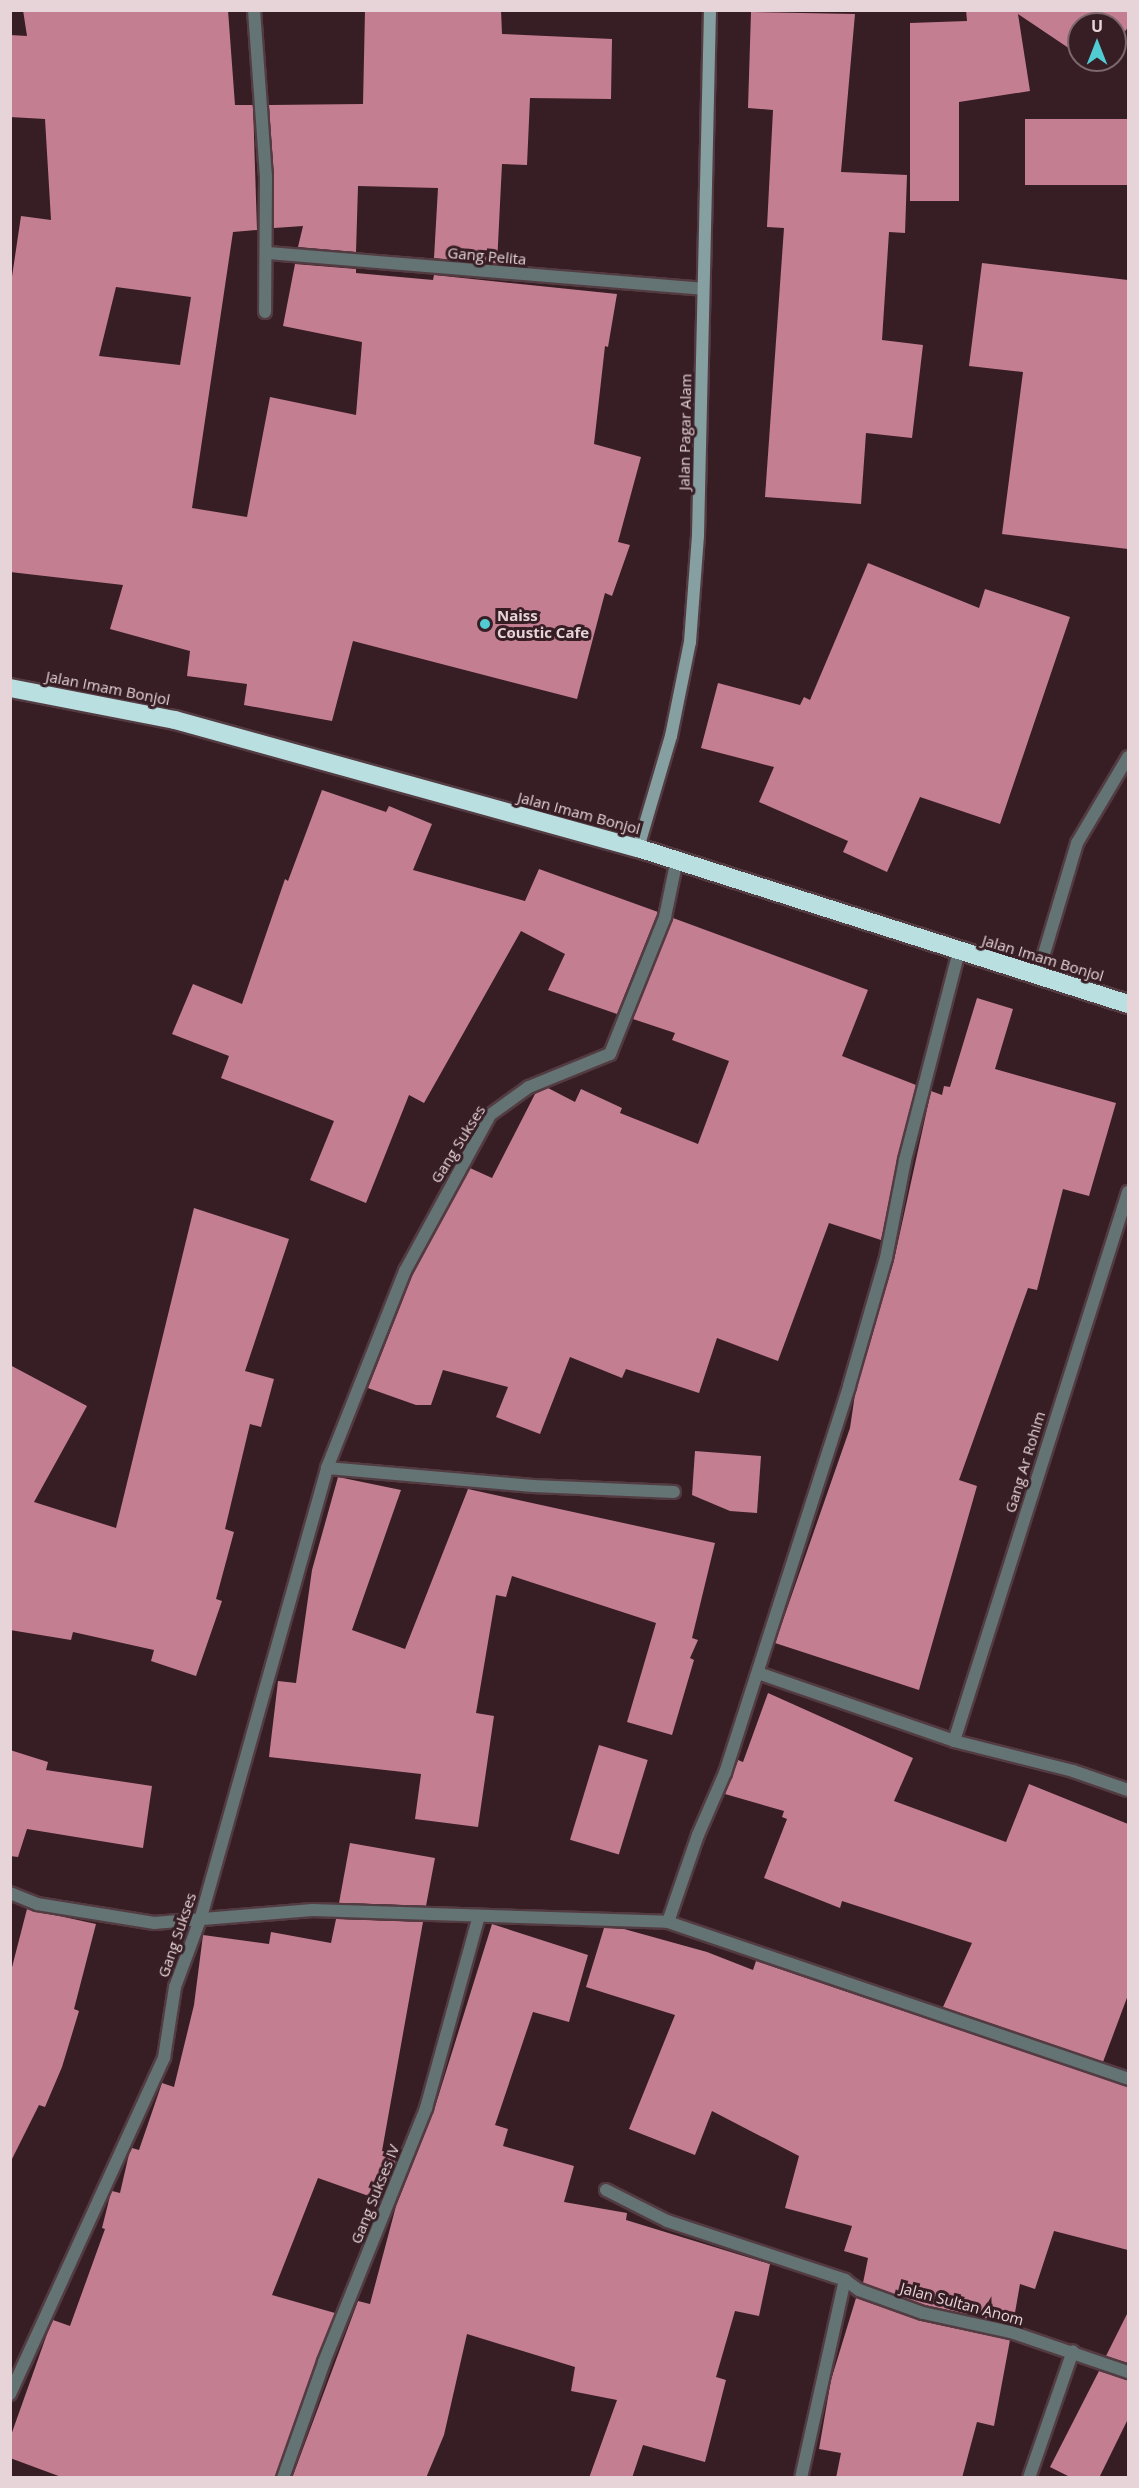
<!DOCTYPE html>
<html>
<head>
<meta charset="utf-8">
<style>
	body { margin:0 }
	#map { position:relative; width:1139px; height:2488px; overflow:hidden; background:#371e25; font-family:"Open Sans",sans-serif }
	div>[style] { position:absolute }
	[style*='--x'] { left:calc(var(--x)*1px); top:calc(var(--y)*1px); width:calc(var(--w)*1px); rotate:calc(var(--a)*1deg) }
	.building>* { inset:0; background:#c47e92; transform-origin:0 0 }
	.roads { filter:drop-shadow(2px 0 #533b42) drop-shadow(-2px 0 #533b42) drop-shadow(0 2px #533b42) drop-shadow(0 -2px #533b42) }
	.lane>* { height:12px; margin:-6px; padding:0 6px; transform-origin:6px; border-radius:6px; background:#647374 }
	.street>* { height:12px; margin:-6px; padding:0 6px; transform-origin:6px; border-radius:6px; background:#647374 }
	.secondary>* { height:12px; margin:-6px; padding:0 6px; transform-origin:6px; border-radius:6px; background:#869fa0 }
	.highway>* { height:18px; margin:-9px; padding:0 9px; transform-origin:9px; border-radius:9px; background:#b9dfe1 }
	.dots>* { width:16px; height:16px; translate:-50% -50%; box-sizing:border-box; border:3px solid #371e25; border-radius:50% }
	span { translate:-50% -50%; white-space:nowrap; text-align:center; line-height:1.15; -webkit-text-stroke:6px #371e25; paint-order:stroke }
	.street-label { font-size:15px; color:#e6d4d8 }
	.poi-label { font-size:15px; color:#e6d4d8; font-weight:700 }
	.left { translate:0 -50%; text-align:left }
	.frame { position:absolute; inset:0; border:12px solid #e6d4d8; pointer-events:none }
	.north { position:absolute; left:1067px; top:12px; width:60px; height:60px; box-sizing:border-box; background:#371e25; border:2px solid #7d676d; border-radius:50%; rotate:0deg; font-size:16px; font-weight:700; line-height:24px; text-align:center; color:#e6d4d8 }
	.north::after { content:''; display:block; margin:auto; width:21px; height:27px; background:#51ccd2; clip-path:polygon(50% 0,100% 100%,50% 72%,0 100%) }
</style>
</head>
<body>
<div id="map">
	<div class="building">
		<i style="clip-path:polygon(evenodd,23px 10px,228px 10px,235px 105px,253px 105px,257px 230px,233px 232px,192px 508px,247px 517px,270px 397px,356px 415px,362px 342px,283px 326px,295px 264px,356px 269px,356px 273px,433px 280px,434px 275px,617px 294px,608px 347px,605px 346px,594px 444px,641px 457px,618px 542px,630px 545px,612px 596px,605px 593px,577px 699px,353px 641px,332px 721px,244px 705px,247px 684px,187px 676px,190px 651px,110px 629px,123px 585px,10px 572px,10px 290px,21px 216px,51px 220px,45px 119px,10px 117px,10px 35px,27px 36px,23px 10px,116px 287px,191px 297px,180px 365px,99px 356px,116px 287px)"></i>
		<i style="clip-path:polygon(365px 10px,501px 10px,502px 34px,612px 39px,611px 99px,530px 98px,527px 165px,502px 164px,497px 264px,434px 258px,438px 188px,358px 186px,356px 252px,298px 247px,303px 226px,274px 228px,269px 105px,363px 104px)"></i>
		<i style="clip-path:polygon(966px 10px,1128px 10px,1128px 27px,1115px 47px,1115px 24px,1079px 24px,1079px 55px,1018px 14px,1030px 91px,959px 102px,959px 201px,910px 201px,910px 23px,967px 21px)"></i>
		<i style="clip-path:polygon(751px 12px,855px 14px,841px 172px,907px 175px,905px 233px,889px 232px,882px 340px,923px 345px,912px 438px,866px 433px,861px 504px,765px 497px,784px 228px,767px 227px,773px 110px,748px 108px)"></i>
		<i style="left:1128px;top:119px;width:66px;height:103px;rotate:90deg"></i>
		<i style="clip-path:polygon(982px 263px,1128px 280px,1128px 549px,1002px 534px,1023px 372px,969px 366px)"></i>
		<i style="clip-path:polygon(868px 563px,979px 608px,985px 589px,1070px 617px,1000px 824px,920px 797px,887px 872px,843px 852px,848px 841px,759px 802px,774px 767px,701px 748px,718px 683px,800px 705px,804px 697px,810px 700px)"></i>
		<i style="clip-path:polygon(322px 790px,386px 812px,389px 806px,432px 824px,413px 870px,525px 901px,539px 869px,658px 912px,617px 1014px,548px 990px,565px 954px,521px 931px,424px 1103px,409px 1095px,366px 1203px,310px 1180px,334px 1121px,221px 1078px,229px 1056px,172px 1034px,193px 984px,242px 1004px,285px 879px,288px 881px)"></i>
		<i style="clip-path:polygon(673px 918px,868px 990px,842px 1056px,916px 1085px,881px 1240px,829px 1223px,778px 1361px,717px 1338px,699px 1393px,626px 1369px,622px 1378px,570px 1357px,540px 1434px,496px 1417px,508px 1387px,443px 1370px,431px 1405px,416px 1405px,368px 1388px,412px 1276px,470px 1168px,492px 1178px,535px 1094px,548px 1088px,575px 1102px,581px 1089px,622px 1108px,620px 1113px,698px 1144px,729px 1061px,672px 1040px,675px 1033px,633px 1019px)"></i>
		<i style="clip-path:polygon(977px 998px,1013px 1009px,995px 1069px,1116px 1103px,1089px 1196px,1063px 1189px,1037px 1290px,1028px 1288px,959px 1480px,977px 1486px,919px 1690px,775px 1643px,850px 1428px,855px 1394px,894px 1260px,931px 1091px,942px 1095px,944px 1086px,950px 1087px)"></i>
		<i style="clip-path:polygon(194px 1208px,289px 1239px,245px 1371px,274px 1379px,261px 1427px,250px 1424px,225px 1529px,234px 1532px,216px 1599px,222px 1601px,196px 1676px,151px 1661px,154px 1650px,73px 1632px,71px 1640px,10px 1630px,10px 1365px,87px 1406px,34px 1502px,116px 1528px)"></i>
		<i style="clip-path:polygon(695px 1451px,761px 1456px,757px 1513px,730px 1511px,692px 1495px)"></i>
		<i style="clip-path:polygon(338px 1477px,401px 1490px,352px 1630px,405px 1649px,468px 1489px,715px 1543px,692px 1638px,698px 1640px,690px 1658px,694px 1660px,672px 1735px,627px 1722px,656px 1623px,512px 1576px,506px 1597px,496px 1595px,476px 1713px,494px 1716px,478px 1827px,415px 1819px,421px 1774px,269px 1757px,278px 1681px,296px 1683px,312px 1570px)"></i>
		<i style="clip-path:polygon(768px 1693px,913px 1758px,894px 1801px,1006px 1842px,1029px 1784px,1128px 1824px,1128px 1995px,1103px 2062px,943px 2007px,972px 1943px,842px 1901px,840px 1908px,764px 1878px,787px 1819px,782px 1817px,784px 1811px,725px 1794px,738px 1760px,743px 1762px)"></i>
		<i style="left:599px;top:1745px;width:51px;height:99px;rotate:17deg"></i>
		<i style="clip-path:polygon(10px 1750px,48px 1762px,46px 1770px,152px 1786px,143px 1848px,27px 1829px,18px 1857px,10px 1856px)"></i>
		<i style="clip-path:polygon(350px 1843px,435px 1858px,426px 1906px,339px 1903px)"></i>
		<i style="clip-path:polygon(27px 1909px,96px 1924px,74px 2009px,79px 2011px,62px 2067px,45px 2107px,39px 2105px,10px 2163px,10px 1975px)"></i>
		<i style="clip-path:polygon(336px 1919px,423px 1922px,382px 2151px,398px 2155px,380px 2200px,318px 2178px,272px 2295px,335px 2313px,275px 2478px,64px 2478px,10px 2458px,10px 2438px,47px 2334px,53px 2320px,70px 2326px,105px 2229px,102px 2228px,110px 2196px,112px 2191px,120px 2193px,129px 2154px,132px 2148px,139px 2150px,162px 2083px,174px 2087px,194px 2005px,203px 1935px,269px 1944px,271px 1932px,331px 1943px)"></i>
		<i style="clip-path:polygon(492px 1924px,588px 1955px,569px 2022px,533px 2012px,495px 2125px,508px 2129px,503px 2146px,574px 2166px,564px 2202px,627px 2213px,626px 2220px,770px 2264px,759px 2316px,735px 2311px,716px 2377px,726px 2380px,705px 2462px,643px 2445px,632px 2478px,589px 2478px,617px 2400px,571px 2391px,575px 2367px,467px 2334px,444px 2435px,426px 2478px,292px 2478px,358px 2301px,370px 2304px,396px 2206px,434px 2110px)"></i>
		<i style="clip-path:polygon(604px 1928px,624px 1929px,707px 1952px,753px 1970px,756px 1961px,1128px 2087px,1128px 2250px,1054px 2231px,1035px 2289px,1020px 2284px,1013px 2324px,925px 2305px,863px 2283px,868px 2258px,844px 2251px,852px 2226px,785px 2208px,799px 2156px,712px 2111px,695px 2155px,629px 2129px,675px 2015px,586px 1987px)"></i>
		<i style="clip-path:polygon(856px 2298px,921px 2321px,1010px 2340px,994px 2426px,977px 2422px,962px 2478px,836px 2478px,841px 2453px,819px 2449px,831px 2380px)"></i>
		<i style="clip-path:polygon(1128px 2312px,1128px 2363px,1106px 2356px)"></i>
		<i style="clip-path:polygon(1099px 2371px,1128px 2380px,1128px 2419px,1099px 2478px,1072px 2478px,1050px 2467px)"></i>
	</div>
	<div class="roads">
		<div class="lane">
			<i style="--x:1038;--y:974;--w:137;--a:-73.4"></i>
			<i style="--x:1077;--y:843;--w:100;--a:-59.3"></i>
		</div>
		<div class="street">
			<i style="--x:254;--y:10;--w:166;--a:85.9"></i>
			<i style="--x:266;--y:176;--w:136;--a:90.4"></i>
			<i style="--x:268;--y:253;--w:436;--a:4.7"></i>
			<i style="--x:327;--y:1468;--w:207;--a:5"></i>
			<i style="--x:533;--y:1486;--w:141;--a:2.4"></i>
			<i style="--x:758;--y:1673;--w:207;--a:19.1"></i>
			<i style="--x:954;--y:1741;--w:123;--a:14.1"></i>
			<i style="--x:1073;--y:1771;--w:58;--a:19.1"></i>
			<i style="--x:954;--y:1741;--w:576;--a:-72.41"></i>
			<i style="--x:10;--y:1893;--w:29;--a:22"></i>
			<i style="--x:37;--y:1904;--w:119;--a:9.2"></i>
			<i style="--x:154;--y:1923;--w:159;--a:-4.7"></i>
			<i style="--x:312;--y:1910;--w:356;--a:1.9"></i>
			<i style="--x:668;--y:1922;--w:92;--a:-71"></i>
			<i style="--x:698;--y:1835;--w:68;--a:-66.5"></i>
			<i style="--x:725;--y:1773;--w:406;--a:-72.2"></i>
			<i style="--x:849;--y:1386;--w:133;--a:-73.9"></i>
			<i style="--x:886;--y:1258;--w:100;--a:-79"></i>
			<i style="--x:905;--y:1160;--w:216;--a:-75.5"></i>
			<i style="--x:668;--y:1922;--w:486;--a:18.8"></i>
			<i style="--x:606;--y:2190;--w:68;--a:26.9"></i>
			<i style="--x:667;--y:2221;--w:188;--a:18.3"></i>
			<i style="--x:10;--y:2394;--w:370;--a:-65.4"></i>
			<i style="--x:164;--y:2058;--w:72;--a:-81.2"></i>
			<i style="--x:175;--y:1987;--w:75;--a:-69.6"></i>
			<i style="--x:201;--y:1917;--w:466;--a:-74.3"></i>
			<i style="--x:327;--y:1468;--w:212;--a:-68.4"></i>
			<i style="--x:405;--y:1271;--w:178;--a:-61.4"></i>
			<i style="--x:490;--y:1115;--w:48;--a:-35.7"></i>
			<i style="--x:529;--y:1087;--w:87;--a:-22.2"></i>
			<i style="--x:610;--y:1054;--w:148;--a:-68.1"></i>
			<i style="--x:665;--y:917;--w:59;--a:-78.3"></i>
			<i style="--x:283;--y:2478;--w:123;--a:-70.5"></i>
			<i style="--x:324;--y:2362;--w:274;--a:-68.1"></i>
			<i style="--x:426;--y:2108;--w:199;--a:-74.6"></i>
			<i style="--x:801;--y:2478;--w:203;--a:-77.5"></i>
			<i style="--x:845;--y:2280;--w:17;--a:36"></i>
			<i style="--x:859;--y:2290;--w:68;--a:19.8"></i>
			<i style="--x:923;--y:2313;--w:90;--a:12.2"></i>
			<i style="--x:1011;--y:2332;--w:124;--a:18.9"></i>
			<i style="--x:1029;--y:2478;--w:134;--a:-70.9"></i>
		</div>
		<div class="secondary">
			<i style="--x:638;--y:848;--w:117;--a:-73.6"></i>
			<i style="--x:671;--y:736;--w:96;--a:-78.6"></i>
			<i style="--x:690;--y:642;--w:107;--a:-85.7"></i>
			<i style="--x:698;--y:535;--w:525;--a:-88.69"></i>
		</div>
		<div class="highway">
			<i style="--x:10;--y:688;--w:168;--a:11"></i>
			<i style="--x:175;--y:720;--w:480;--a:15.5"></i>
			<i style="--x:638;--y:848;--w:514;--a:17.66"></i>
		</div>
	</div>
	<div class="dots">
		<i style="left:485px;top:624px;background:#51ccd2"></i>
	</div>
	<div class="street-label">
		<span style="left:487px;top:256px;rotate:5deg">Gang Pelita</span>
		<span style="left:685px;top:432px;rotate:-89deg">Jalan Pagar Alam</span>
		<span style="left:108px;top:688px;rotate:11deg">Jalan Imam Bonjol</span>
		<span style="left:579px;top:813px;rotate:15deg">Jalan Imam Bonjol</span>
		<span style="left:1043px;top:958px;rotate:17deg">Jalan Imam Bonjol</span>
		<span style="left:458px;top:1144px;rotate:-58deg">Gang Sukses</span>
		<span style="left:1025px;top:1462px;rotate:-73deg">Gang Ar Rohim</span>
		<span style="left:177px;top:1935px;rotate:-71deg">Gang Sukses</span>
		<span style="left:375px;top:2194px;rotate:-68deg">Gang Sukses IV</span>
		<span style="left:962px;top:2304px;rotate:15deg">Jalan Sultan Anom</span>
	</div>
	<div class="poi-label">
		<span class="left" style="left:497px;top:624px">Naiss<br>Coustic Cafe</span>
	</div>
	<div class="frame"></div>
	<div class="north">U</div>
</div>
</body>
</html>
